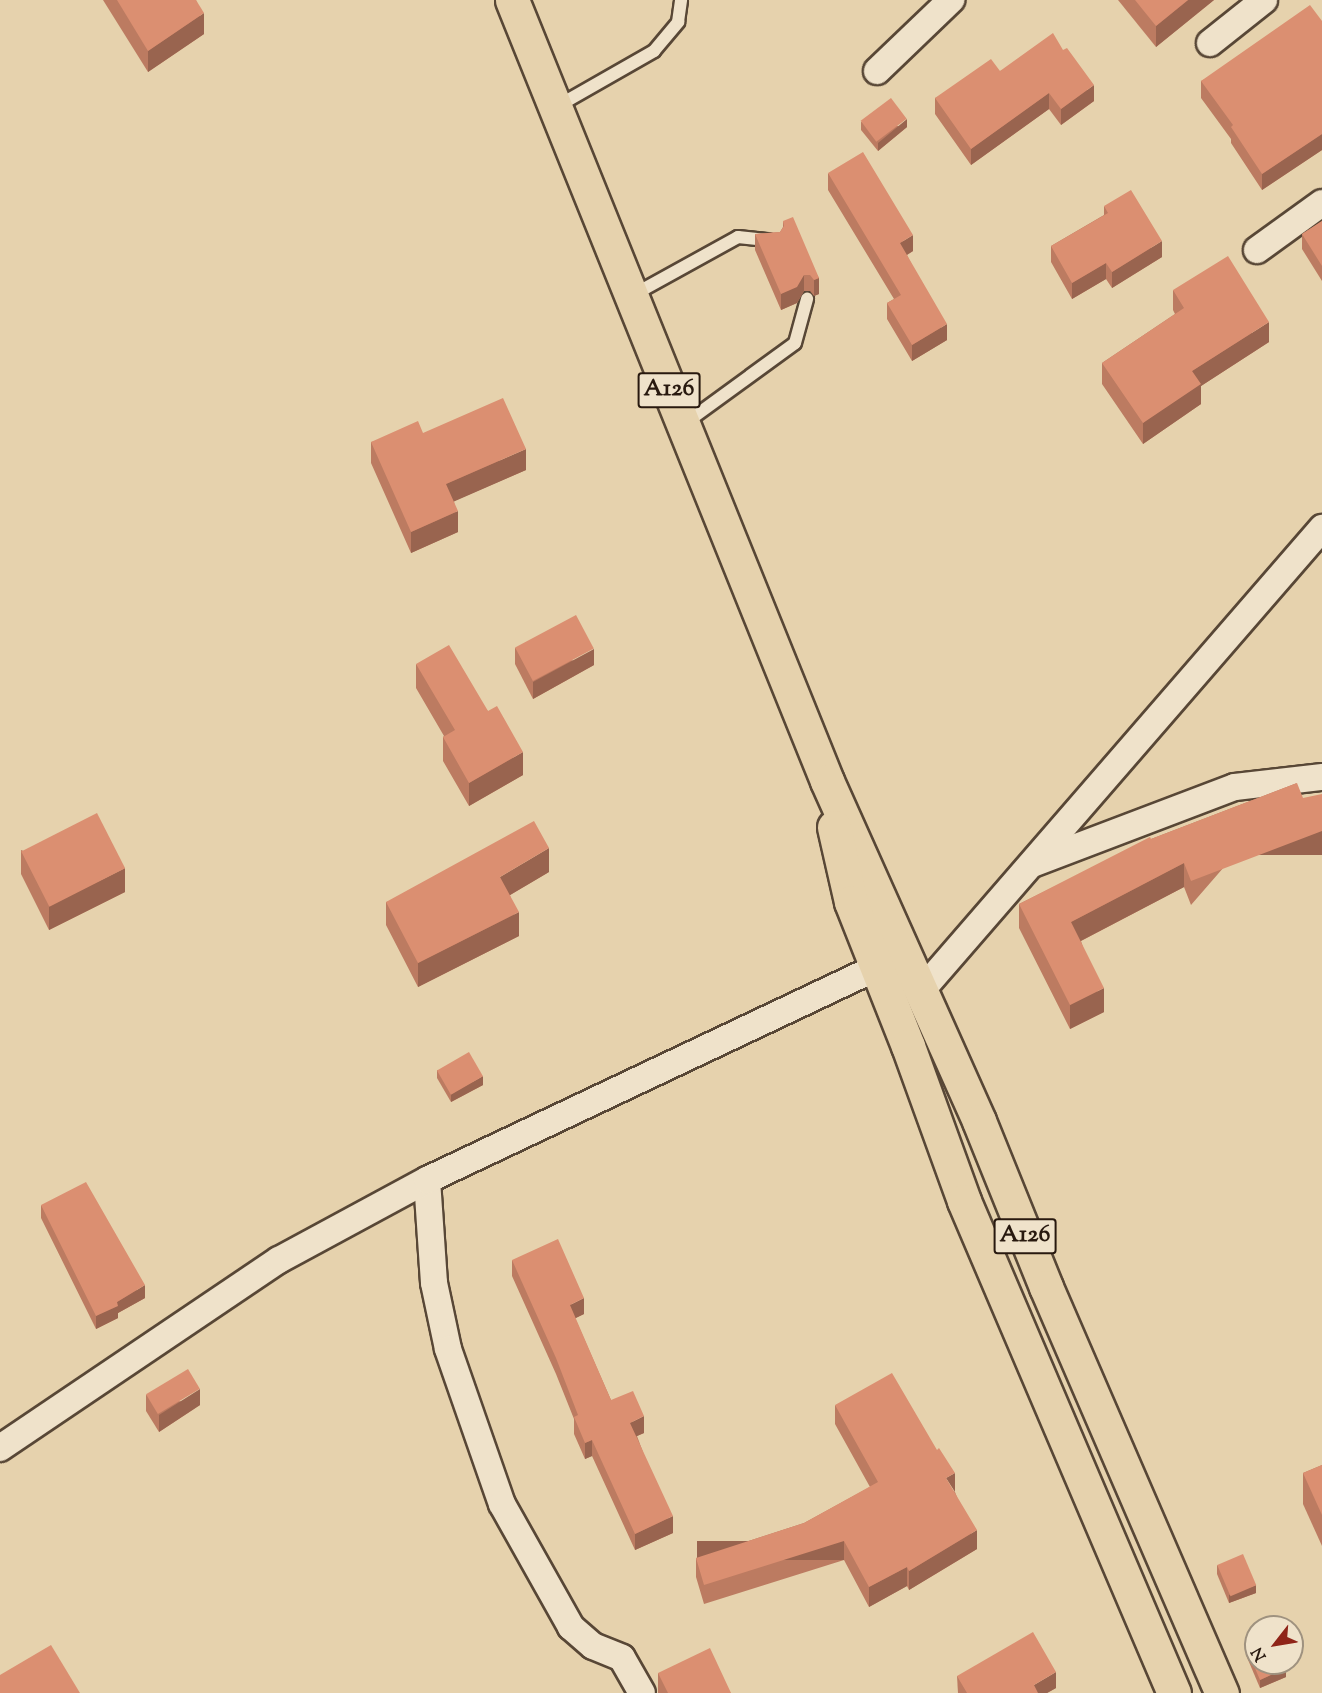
<!DOCTYPE html>
<html>
<head>
<meta charset="utf-8">
<style>
	body { margin:0 }
	#map { position:relative; width:1322px; height:1693px; overflow:hidden; background:#e6d2ad; font-family:"Sorts Mill Goudy",serif }
	div>[style] { position:absolute }
	[style*='--x'] { left:calc(var(--x)*1px); top:calc(var(--y)*1px); width:calc(var(--w)*1px); rotate:calc(var(--a)*1deg) }
	.roads { filter:drop-shadow(2px 0 #584736) drop-shadow(-2px 0 #584736) drop-shadow(0 2px #584736) drop-shadow(0 -2px #584736) }
	.lane>* { height:12px; margin:-6px; padding:0 6px; transform-origin:6px; border-radius:6px; background:#efe2ca }
	.street>* { height:26px; margin:-13px; padding:0 13px; transform-origin:13px; border-radius:13px; background:#efe2ca }
	.highway>* { height:33px; margin:-16.5px; padding:0 16.5px; transform-origin:16.5px; border-radius:16.5px; background:#e6d2ad }
	.wall>* { inset:0; background:#bc7b61 }
	.shaded-wall>* { inset:0; background:#99644f; transform-origin:0 0 }
	.building>* { inset:0; background:#db8f71; transform-origin:0 0 }
	span { translate:-50% -50%; white-space:nowrap; text-align:center; line-height:1.15; -webkit-text-stroke:4.5px #efe2ca; paint-order:stroke }
	.shield-label span { padding:2px 4px; background:#efe2ca; border:2px solid; border-radius:4px; -webkit-text-stroke-width:0 }
	.shield-label { font-size:24px; color:#28190f; font-weight:700 }
	.north { position:absolute; left:1244px; top:1615px; width:60px; height:60px; box-sizing:border-box; background:#efe2ca; border:2px solid #9f927f; border-radius:50%; rotate:239deg; font-size:16px; font-weight:700; line-height:24px; text-align:center; color:#28190f }
	.north::after { content:''; display:block; margin:auto; width:21px; height:27px; background:#8f2418; clip-path:polygon(50% 0,100% 100%,50% 72%,0 100%) }
</style>
</head>
<body>
<div id="map">
	<div class="roads">
		<div class="lane">
			<i style="--x:556;--y:107;--w:113;--a:-29.7"></i>
			<i style="--x:654;--y:51;--w:38;--a:-50"></i>
			<i style="--x:678;--y:22;--w:22;--a:-82"></i>
			<i style="--x:633;--y:295;--w:120;--a:-28.9"></i>
			<i style="--x:738;--y:237;--w:31;--a:6"></i>
			<i style="--x:684;--y:424;--w:137;--a:-36.1"></i>
			<i style="--x:795;--y:343;--w:46;--a:-74.7"></i>
		</div>
		<div class="street">
			<i style="--x:1210;--y:43;--w:69;--a:-38.5"></i>
			<i style="--x:877;--y:71;--w:103;--a:-43.8"></i>
			<i style="--x:1257;--y:250;--w:80;--a:-35.9"></i>
			<i style="--x:1032;--y:864;--w:217;--a:-20.8"></i>
			<i style="--x:1235;--y:787;--w:88;--a:-6.6"></i>
			<i style="--x:921;--y:991;--w:613;--a:-49.1"></i>
			<i style="--x:427;--y:1180;--w:103;--a:86.1"></i>
			<i style="--x:434;--y:1283;--w:67;--a:78"></i>
			<i style="--x:448;--y:1349;--w:164;--a:70.8"></i>
			<i style="--x:502;--y:1504;--w:141;--a:60.7"></i>
			<i style="--x:571;--y:1627;--w:29;--a:41"></i>
			<i style="--x:593;--y:1646;--w:31;--a:22"></i>
			<i style="--x:622;--y:1658;--w:40;--a:60.3"></i>
			<i style="--x:0;--y:1448;--w:336;--a:-34"></i>
			<i style="--x:279;--y:1260;--w:168;--a:-28.4"></i>
			<i style="--x:427;--y:1180;--w:496;--a:-25.3"></i>
		</div>
		<div class="highway">
			<i style="--x:512;--y:0;--w:842;--a:68.03"></i>
			<i style="--x:827;--y:781;--w:372;--a:65.9"></i>
			<i style="--x:979;--y:1121;--w:179;--a:68"></i>
			<i style="--x:1046;--y:1287;--w:443;--a:66.6"></i>
			<i style="--x:834;--y:827;--w:77;--a:77.2"></i>
			<i style="--x:851;--y:902;--w:155;--a:68.4"></i>
			<i style="--x:908;--y:1046;--w:165;--a:70.1"></i>
			<i style="--x:964;--y:1201;--w:535;--a:66.89"></i>
		</div>
	</div>
	<div class="wall">
		<i style="clip-path:polygon(103px 0,196px 0,204px 34px,148px 72px)"></i>
		<i style="clip-path:polygon(1118px 0,1214px 0,1156px 47px)"></i>
		<i style="clip-path:polygon(1322px 21px,1322px 150px,1262px 190px,1231px 143px,1231px 139px,1201px 98px,1201px 81px)"></i>
		<i style="clip-path:polygon(1063px 50px,1094px 101px,1061px 125px,1049px 109px,971px 165px,935px 114px,935px 98px,1000px 71px)"></i>
		<i style="clip-path:polygon(861px 122px,907px 127px,878px 151px,861px 130px)"></i>
		<i style="clip-path:polygon(828px 173px,913px 251px,907px 255px,947px 340px,912px 361px,887px 319px,887px 303px,894px 299px,828px 190px)"></i>
		<i style="clip-path:polygon(1104px 206px,1162px 257px,1112px 288px,1106px 279px,1072px 299px,1051px 262px,1051px 246px,1104px 215px)"></i>
		<i style="clip-path:polygon(783px 221px,819px 278px,819px 294px,814px 296px,810px 291px,804px 291px,797px 303px,781px 310px,755px 250px,755px 234px,780px 232px,783px 227px)"></i>
		<i style="clip-path:polygon(1322px 221px,1322px 281px,1302px 249px,1302px 234px)"></i>
		<i style="clip-path:polygon(1173px 290px,1269px 342px,1201px 386px,1201px 404px,1143px 444px,1102px 384px,1102px 363px,1175px 314px,1173px 310px)"></i>
		<i style="clip-path:polygon(423px 433px,526px 470px,454px 501px,458px 532px,411px 553px,371px 463px,371px 442px)"></i>
		<i style="clip-path:polygon(515px 648px,594px 665px,533px 699px,515px 664px)"></i>
		<i style="clip-path:polygon(416px 664px,488px 711px,523px 775px,469px 806px,443px 761px,443px 737px,444px 736px,416px 688px)"></i>
		<i style="clip-path:polygon(1297px 783px,1191px 905px,1184px 887px,1081px 941px,1104px 1012px,1070px 1029px,1019px 928px,1019px 904px,1151px 839px)"></i>
		<i style="clip-path:polygon(21px 850px,125px 892px,49px 930px,21px 874px)"></i>
		<i style="clip-path:polygon(549px 872px,510px 895px,519px 936px,418px 987px,386px 925px,386px 902px)"></i>
		<i style="clip-path:polygon(437px 1070px,483px 1085px,451px 1102px,437px 1078px)"></i>
		<i style="clip-path:polygon(41px 1205px,145px 1298px,118px 1313px,118px 1318px,96px 1329px,41px 1218px)"></i>
		<i style="clip-path:polygon(512px 1260px,584px 1314px,575px 1318px,611px 1400px,644px 1433px,637px 1436px,673px 1533px,635px 1550px,592px 1456px,585px 1459px,574px 1434px,574px 1419px,556px 1374px,512px 1276px)"></i>
		<i style="clip-path:polygon(146px 1395px,200px 1405px,159px 1432px,146px 1411px)"></i>
		<i style="clip-path:polygon(835px 1405px,955px 1492px,977px 1549px,909px 1590px,907px 1586px,869px 1607px,844px 1560px,704px 1604px,696px 1577px,696px 1558px,804px 1523px,870px 1487px,835px 1424px)"></i>
		<i style="clip-path:polygon(1322px 1465px,1322px 1546px,1303px 1504px,1303px 1473px)"></i>
		<i style="clip-path:polygon(1217px 1565px,1256px 1593px,1229px 1603px,1217px 1574px)"></i>
		<i style="clip-path:polygon(1246px 1647px,1286px 1677px,1260px 1688px,1246px 1655px)"></i>
		<i style="clip-path:polygon(658px 1673px,731px 1693px,658px 1693px)"></i>
		<i style="clip-path:polygon(957px 1676px,1056px 1688px,1047px 1693px,958px 1693px)"></i>
	</div>
	<div class="shaded-wall">
		<i style="clip-path:polygon(1188px 0,1214px 0,1156px 47px,1156px 26px)"></i>
		<i style="clip-path:polygon(204px 13px,204px 34px,148px 72px,148px 51px)"></i>
		<i style="clip-path:polygon(1094px 85px,1094px 101px,1061px 125px,1061px 109px)"></i>
		<i style="clip-path:polygon(1049px 93px,1049px 109px,971px 165px,971px 149px)"></i>
		<i style="clip-path:polygon(907px 119px,907px 127px,878px 151px,878px 143px)"></i>
		<i style="clip-path:polygon(1322px 134px,1322px 150px,1262px 190px,1262px 174px)"></i>
		<i style="clip-path:polygon(913px 235px,913px 251px,900px 259px,900px 243px)"></i>
		<i style="clip-path:polygon(1162px 241px,1162px 257px,1112px 288px,1112px 272px)"></i>
		<i style="clip-path:polygon(1106px 263px,1106px 279px,1072px 299px,1072px 283px)"></i>
		<i style="clip-path:polygon(804px 275px,804px 291px,797px 303px,781px 310px,781px 294px)"></i>
		<i style="clip-path:polygon(819px 278px,819px 294px,814px 296px,814px 280px)"></i>
		<i style="clip-path:polygon(1269px 322px,1269px 342px,1201px 386px,1201px 404px,1143px 444px,1143px 423px,1192px 371px)"></i>
		<i style="clip-path:polygon(947px 324px,947px 340px,912px 361px,912px 345px)"></i>
		<i style="clip-path:polygon(526px 449px,526px 470px,446px 505px,446px 484px)"></i>
		<i style="clip-path:polygon(458px 511px,458px 532px,411px 553px,411px 532px)"></i>
		<i style="clip-path:polygon(594px 649px,594px 665px,533px 699px,533px 682px)"></i>
		<i style="clip-path:polygon(523px 752px,523px 775px,469px 806px,469px 783px)"></i>
		<i style="left:1322px;top:831px;width:24px;height:140px;rotate:90deg"></i>
		<i style="clip-path:polygon(549px 848px,549px 872px,500px 901px,500px 877px)"></i>
		<i style="clip-path:polygon(1184px 863px,1184px 887px,1071px 946px,1071px 922px)"></i>
		<i style="clip-path:polygon(125px 868px,125px 892px,49px 930px,49px 906px)"></i>
		<i style="clip-path:polygon(519px 912px,519px 936px,418px 987px,418px 963px)"></i>
		<i style="clip-path:polygon(1104px 988px,1104px 1012px,1070px 1029px,1070px 1005px)"></i>
		<i style="clip-path:polygon(483px 1076px,483px 1085px,451px 1102px,451px 1094px)"></i>
		<i style="clip-path:polygon(145px 1285px,145px 1298px,118px 1313px,118px 1318px,96px 1329px,96px 1316px,117px 1302px)"></i>
		<i style="clip-path:polygon(584px 1298px,584px 1314px,570px 1321px,570px 1305px)"></i>
		<i style="clip-path:polygon(200px 1389px,200px 1405px,159px 1432px,159px 1415px)"></i>
		<i style="clip-path:polygon(644px 1416px,644px 1433px,630px 1439px,630px 1423px)"></i>
		<i style="clip-path:polygon(592px 1440px,592px 1456px,585px 1459px,585px 1443px)"></i>
		<i style="clip-path:polygon(955px 1473px,955px 1492px,946px 1478px)"></i>
		<i style="clip-path:polygon(673px 1516px,673px 1533px,635px 1550px,635px 1534px)"></i>
		<i style="clip-path:polygon(977px 1530px,977px 1549px,909px 1590px,909px 1571px)"></i>
		<i style="left:844px;top:1541px;width:19px;height:147px;rotate:90deg"></i>
		<i style="clip-path:polygon(907px 1567px,907px 1586px,869px 1607px,869px 1587px)"></i>
		<i style="clip-path:polygon(1256px 1585px,1256px 1593px,1229px 1603px,1229px 1595px)"></i>
		<i style="clip-path:polygon(1286px 1668px,1286px 1677px,1260px 1688px,1260px 1680px)"></i>
		<i style="clip-path:polygon(1056px 1672px,1056px 1688px,1047px 1693px,1034px 1693px,1034px 1685px)"></i>
	</div>
	<div class="building">
		<i style="clip-path:polygon(117px 0,196px 0,204px 13px,148px 51px)"></i>
		<i style="clip-path:polygon(1135px 0,1188px 0,1156px 26px)"></i>
		<i style="clip-path:polygon(1310px 5px,1322px 21px,1322px 134px,1262px 174px,1231px 127px,1233px 125px,1201px 81px)"></i>
		<i style="clip-path:polygon(1053px 33px,1063px 50px,1067px 48px,1094px 85px,1061px 109px,1049px 93px,971px 149px,935px 98px,991px 59px,1000px 71px)"></i>
		<i style="left:891px;top:98px;width:26px;height:38px;rotate:53deg"></i>
		<i style="clip-path:polygon(863px 152px,913px 235px,900px 243px,947px 324px,912px 345px,887px 303px,901px 295px,828px 173px)"></i>
		<i style="clip-path:polygon(1131px 190px,1162px 241px,1112px 272px,1106px 263px,1072px 283px,1051px 246px,1108px 213px,1104px 206px)"></i>
		<i style="clip-path:polygon(793px 217px,819px 278px,814px 280px,810px 275px,804px 275px,797px 287px,781px 294px,755px 234px,780px 232px,784px 226px,783px 221px)"></i>
		<i style="clip-path:polygon(1322px 221px,1322px 266px,1302px 234px)"></i>
		<i style="clip-path:polygon(1228px 256px,1269px 322px,1192px 371px,1201px 384px,1143px 423px,1102px 363px,1184px 308px,1173px 290px)"></i>
		<i style="clip-path:polygon(503px 398px,526px 449px,446px 484px,458px 511px,411px 532px,371px 442px,418px 421px,423px 433px)"></i>
		<i style="left:576px;top:615px;width:38px;height:69px;rotate:62deg"></i>
		<i style="clip-path:polygon(449px 645px,488px 711px,497px 706px,523px 752px,469px 783px,443px 737px,455px 730px,416px 664px)"></i>
		<i style="clip-path:polygon(1297px 783px,1303px 798px,1322px 794px,1322px 831px,1191px 881px,1184px 863px,1071px 922px,1104px 988px,1070px 1005px,1019px 904px,1150px 837px,1151px 839px)"></i>
		<i style="left:97px;top:813px;width:62px;height:85px;rotate:63deg"></i>
		<i style="clip-path:polygon(534px 821px,549px 848px,500px 877px,519px 912px,418px 963px,386px 902px)"></i>
		<i style="left:469px;top:1052px;width:28px;height:37px;rotate:60deg"></i>
		<i style="clip-path:polygon(86px 1182px,145px 1285px,117px 1302px,118px 1306px,96px 1316px,41px 1205px)"></i>
		<i style="clip-path:polygon(558px 1239px,584px 1298px,570px 1305px,611px 1400px,633px 1391px,644px 1416px,630px 1423px,673px 1516px,635px 1534px,592px 1440px,585px 1443px,574px 1417px,578px 1415px,556px 1358px,512px 1260px)"></i>
		<i style="left:188px;top:1369px;width:23px;height:49px;rotate:59deg"></i>
		<i style="clip-path:polygon(892px 1373px,937px 1450px,939px 1448px,955px 1473px,946px 1478px,977px 1530px,909px 1571px,907px 1567px,869px 1587px,844px 1541px,704px 1585px,696px 1558px,804px 1523px,878px 1482px,835px 1405px)"></i>
		<i style="clip-path:polygon(1322px 1465px,1322px 1515px,1303px 1473px)"></i>
		<i style="left:1243px;top:1554px;width:34px;height:28px;rotate:67deg"></i>
		<i style="clip-path:polygon(1033px 1632px,1056px 1672px,1034px 1685px,1038px 1693px,967px 1693px,957px 1676px)"></i>
		<i style="clip-path:polygon(1256px 1643px,1256px 1663px,1284px 1663px,1286px 1668px,1260px 1680px,1246px 1647px)"></i>
		<i style="clip-path:polygon(51px 1645px,80px 1693px,0 1693px,0 1675px)"></i>
		<i style="clip-path:polygon(710px 1648px,731px 1693px,668px 1693px,658px 1673px)"></i>
	</div>
	<div class="shield-label">
		<span style="left:669px;top:390px">A126</span>
		<span style="left:1025px;top:1236px">A126</span>
	</div>
	<div class="north">N</div>
</div>
</body>
</html>
